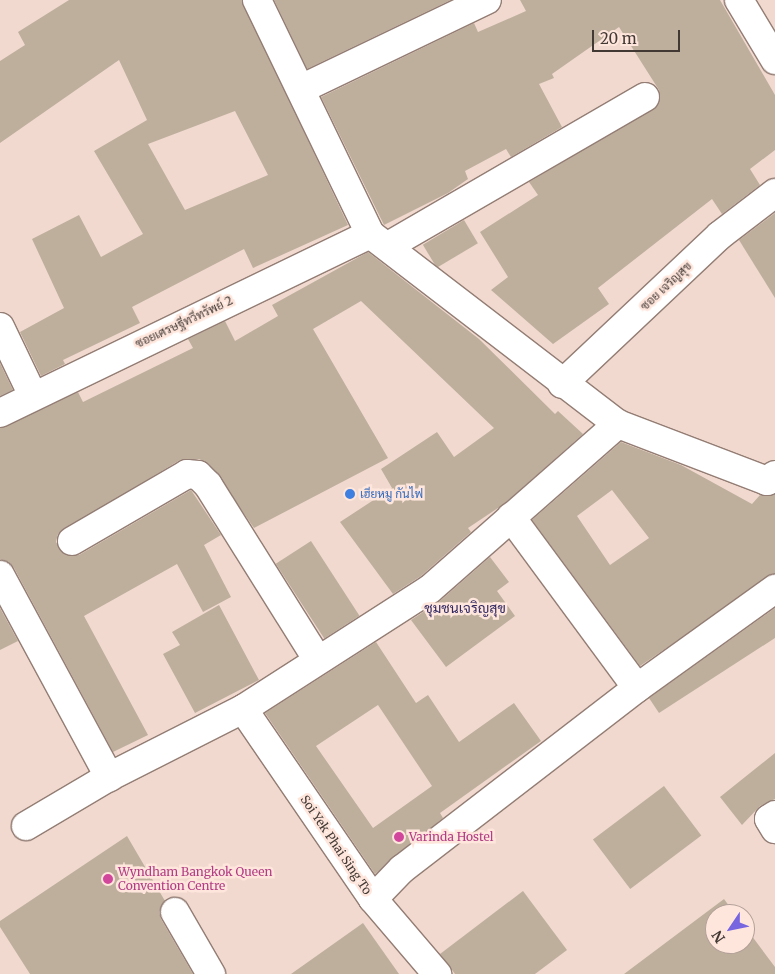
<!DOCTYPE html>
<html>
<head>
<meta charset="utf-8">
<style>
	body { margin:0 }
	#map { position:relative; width:775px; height:974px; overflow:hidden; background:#f1d9cf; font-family:Merriweather,Sarabun,serif }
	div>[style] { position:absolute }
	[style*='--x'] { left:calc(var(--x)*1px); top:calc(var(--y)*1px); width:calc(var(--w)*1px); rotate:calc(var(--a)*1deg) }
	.building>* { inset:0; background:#beaf9d; transform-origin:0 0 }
	.roads { filter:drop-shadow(1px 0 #937d74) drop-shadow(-1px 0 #937d74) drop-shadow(0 1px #937d74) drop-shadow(0 -1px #937d74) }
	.minor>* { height:28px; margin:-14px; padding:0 14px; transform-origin:14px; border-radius:14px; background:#fff }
	.dots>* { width:14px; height:14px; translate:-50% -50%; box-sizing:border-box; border:2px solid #ffe6dc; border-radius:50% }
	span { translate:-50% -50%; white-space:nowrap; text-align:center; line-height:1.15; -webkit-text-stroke:5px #ffe6dc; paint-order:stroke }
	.street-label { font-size:12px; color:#423935 }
	.shop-label { font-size:12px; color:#366cbe }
	.left { translate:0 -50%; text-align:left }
	.hotel-label { font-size:12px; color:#b23c85 }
	.neighbourhood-label { font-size:14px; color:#2f2661 }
	.north { position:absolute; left:705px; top:904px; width:50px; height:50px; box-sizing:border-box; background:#ffe6dc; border:1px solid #b3a199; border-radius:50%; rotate:236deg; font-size:14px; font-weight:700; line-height:20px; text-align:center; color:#423935 }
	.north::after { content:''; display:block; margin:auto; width:18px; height:22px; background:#7866e1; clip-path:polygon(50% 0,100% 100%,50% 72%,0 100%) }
	.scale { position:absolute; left:592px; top:30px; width:88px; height:22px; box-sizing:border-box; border:2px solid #423935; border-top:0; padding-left:6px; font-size:15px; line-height:18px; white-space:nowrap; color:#423935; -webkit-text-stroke:4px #ffe6dc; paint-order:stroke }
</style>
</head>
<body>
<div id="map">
	<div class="building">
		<i style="clip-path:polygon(evenodd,69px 0,242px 0,348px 225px,253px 268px,244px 249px,132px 307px,140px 323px,63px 360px,65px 364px,41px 376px,20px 332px,64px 308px,32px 239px,79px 215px,101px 257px,143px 234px,94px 151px,147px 120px,119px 60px,0 143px,0 61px,25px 45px,18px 32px,69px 0,235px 111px,268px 175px,185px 210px,148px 144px,235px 111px)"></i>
		<i style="clip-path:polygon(274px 0,451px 0,307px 69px)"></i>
		<i style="clip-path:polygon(520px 0,720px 0,775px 95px,775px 150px,750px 169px,760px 185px,722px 214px,712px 199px,598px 288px,609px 304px,553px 344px,491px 290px,508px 277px,480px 232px,538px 195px,529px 182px,658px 105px,659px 90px,619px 27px,552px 74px,554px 78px,539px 84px,562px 127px,511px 157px,506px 149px,465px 171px,468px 179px,448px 193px,384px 225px,321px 97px,474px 23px,478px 32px,526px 11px)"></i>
		<i style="clip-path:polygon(775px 213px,775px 298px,739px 240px)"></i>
		<i style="left:464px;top:220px;width:27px;height:48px;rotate:59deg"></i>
		<i style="clip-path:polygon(368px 252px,479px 339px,555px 414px,558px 411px,583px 434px,504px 504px,468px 528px,471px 532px,421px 576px,393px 594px,340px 522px,392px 488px,381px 469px,437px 432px,454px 457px,494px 428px,361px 301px,313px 329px,388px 458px,254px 528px,209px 464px,199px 459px,180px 460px,58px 534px,56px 542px,64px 554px,79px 555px,191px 490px,221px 535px,204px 545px,231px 597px,203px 612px,177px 564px,84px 616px,148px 735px,113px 752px,14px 568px,0 559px,0 428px,78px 392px,83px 402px,193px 348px,188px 339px,225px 321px,235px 341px,278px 316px,272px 305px)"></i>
		<i style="clip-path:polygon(0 363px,13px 390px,0 396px)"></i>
		<i style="clip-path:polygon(evenodd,621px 442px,681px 465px,752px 504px,760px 495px,775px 494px,775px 574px,640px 666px,532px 520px,621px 442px,612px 490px,649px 538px,610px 565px,577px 516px,612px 490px)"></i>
		<i style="left:311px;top:541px;width:89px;height:42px;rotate:57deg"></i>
		<i style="clip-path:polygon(490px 557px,509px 582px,497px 591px,515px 616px,446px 667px,411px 620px,440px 601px)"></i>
		<i style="clip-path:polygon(219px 605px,259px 680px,195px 713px,163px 654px,180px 645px,172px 632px)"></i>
		<i style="clip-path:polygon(0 608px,18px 641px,0 650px)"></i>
		<i style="clip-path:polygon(775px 608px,775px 638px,659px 713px,649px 698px)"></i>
		<i style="clip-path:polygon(evenodd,376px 642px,416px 703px,428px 695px,459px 742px,514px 703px,541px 741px,440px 813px,443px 818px,375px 874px,265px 713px,376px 642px,378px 705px,432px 786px,373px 828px,316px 746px,378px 705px)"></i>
		<i style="clip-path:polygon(775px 753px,775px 799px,760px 806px,742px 825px,720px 797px)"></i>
		<i style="left:664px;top:786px;width:62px;height:89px;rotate:53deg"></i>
		<i style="clip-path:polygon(127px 836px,165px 901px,159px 912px,161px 919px,193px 974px,30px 974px,0 927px,0 921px)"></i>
		<i style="clip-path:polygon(523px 891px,567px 950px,535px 974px,455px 974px,440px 954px)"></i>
		<i style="clip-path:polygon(724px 899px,735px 914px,715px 914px,715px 944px,745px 944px,745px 927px,775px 967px,775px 974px,624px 974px)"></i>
		<i style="clip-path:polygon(363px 923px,399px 974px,291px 974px)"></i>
	</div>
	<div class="roads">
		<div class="minor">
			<i style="--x:257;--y:0;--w:260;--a:64.2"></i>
			<i style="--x:370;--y:234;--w:312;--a:37.5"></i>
			<i style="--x:618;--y:424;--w:160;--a:20.9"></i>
			<i style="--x:767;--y:481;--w:10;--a:-37"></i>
			<i style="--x:739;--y:0;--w:70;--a:59"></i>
			<i style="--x:301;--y:89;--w:206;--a:-25.6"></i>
			<i style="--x:388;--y:246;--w:297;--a:-30.1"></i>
			<i style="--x:0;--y:327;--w:76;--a:64.4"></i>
			<i style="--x:562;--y:384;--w:217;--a:-43.3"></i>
			<i style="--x:720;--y:235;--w:69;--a:-37.4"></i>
			<i style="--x:0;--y:413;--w:411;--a:-25.8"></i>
			<i style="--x:511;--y:517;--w:212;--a:53.6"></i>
			<i style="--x:72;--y:541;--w:133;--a:-30.2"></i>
			<i style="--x:187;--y:474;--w:11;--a:5"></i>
			<i style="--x:198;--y:475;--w:14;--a:45"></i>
			<i style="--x:208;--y:485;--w:205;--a:57.9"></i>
			<i style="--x:0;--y:575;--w:230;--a:61.6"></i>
			<i style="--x:109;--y:777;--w:150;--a:-26.9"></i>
			<i style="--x:243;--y:709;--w:222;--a:-32.7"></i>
			<i style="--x:430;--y:589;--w:250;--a:-41.3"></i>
			<i style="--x:243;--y:709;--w:230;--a:55.6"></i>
			<i style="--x:373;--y:899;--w:99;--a:49.5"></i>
			<i style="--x:775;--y:815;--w:7;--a:146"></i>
			<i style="--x:769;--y:819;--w:12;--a:59"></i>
			<i style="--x:26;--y:826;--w:96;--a:-30.6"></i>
			<i style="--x:373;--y:899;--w:42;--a:-46"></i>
			<i style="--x:402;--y:869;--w:297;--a:-37.6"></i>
			<i style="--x:637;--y:688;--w:170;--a:-35.7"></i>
			<i style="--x:175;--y:912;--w:72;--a:59.9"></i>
		</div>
	</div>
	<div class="dots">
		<i style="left:350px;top:494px;background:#3f7fe0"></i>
		<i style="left:399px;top:837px;background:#d1479c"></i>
		<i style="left:108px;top:879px;background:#d1479c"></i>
	</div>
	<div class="street-label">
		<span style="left:666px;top:286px;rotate:-43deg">ซอย เจริญสุข</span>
		<span style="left:184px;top:322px;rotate:-25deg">ซอยเศรษฐีทวีทรัพย์ 2</span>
		<span style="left:336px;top:845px;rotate:56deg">Soi Yek Phai Sing To</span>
	</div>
	<div class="shop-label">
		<span class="left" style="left:360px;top:494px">เฮียหมู กันไฟ</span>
	</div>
	<div class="hotel-label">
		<span class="left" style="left:409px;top:837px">Varinda Hostel</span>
		<span class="left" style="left:118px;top:879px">Wyndham Bangkok Queen<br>Convention Centre</span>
	</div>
	<div class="neighbourhood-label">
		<span style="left:465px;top:608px">ชุมชนเจริญสุข</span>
	</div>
	<div class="north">N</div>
	<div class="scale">20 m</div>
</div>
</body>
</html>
